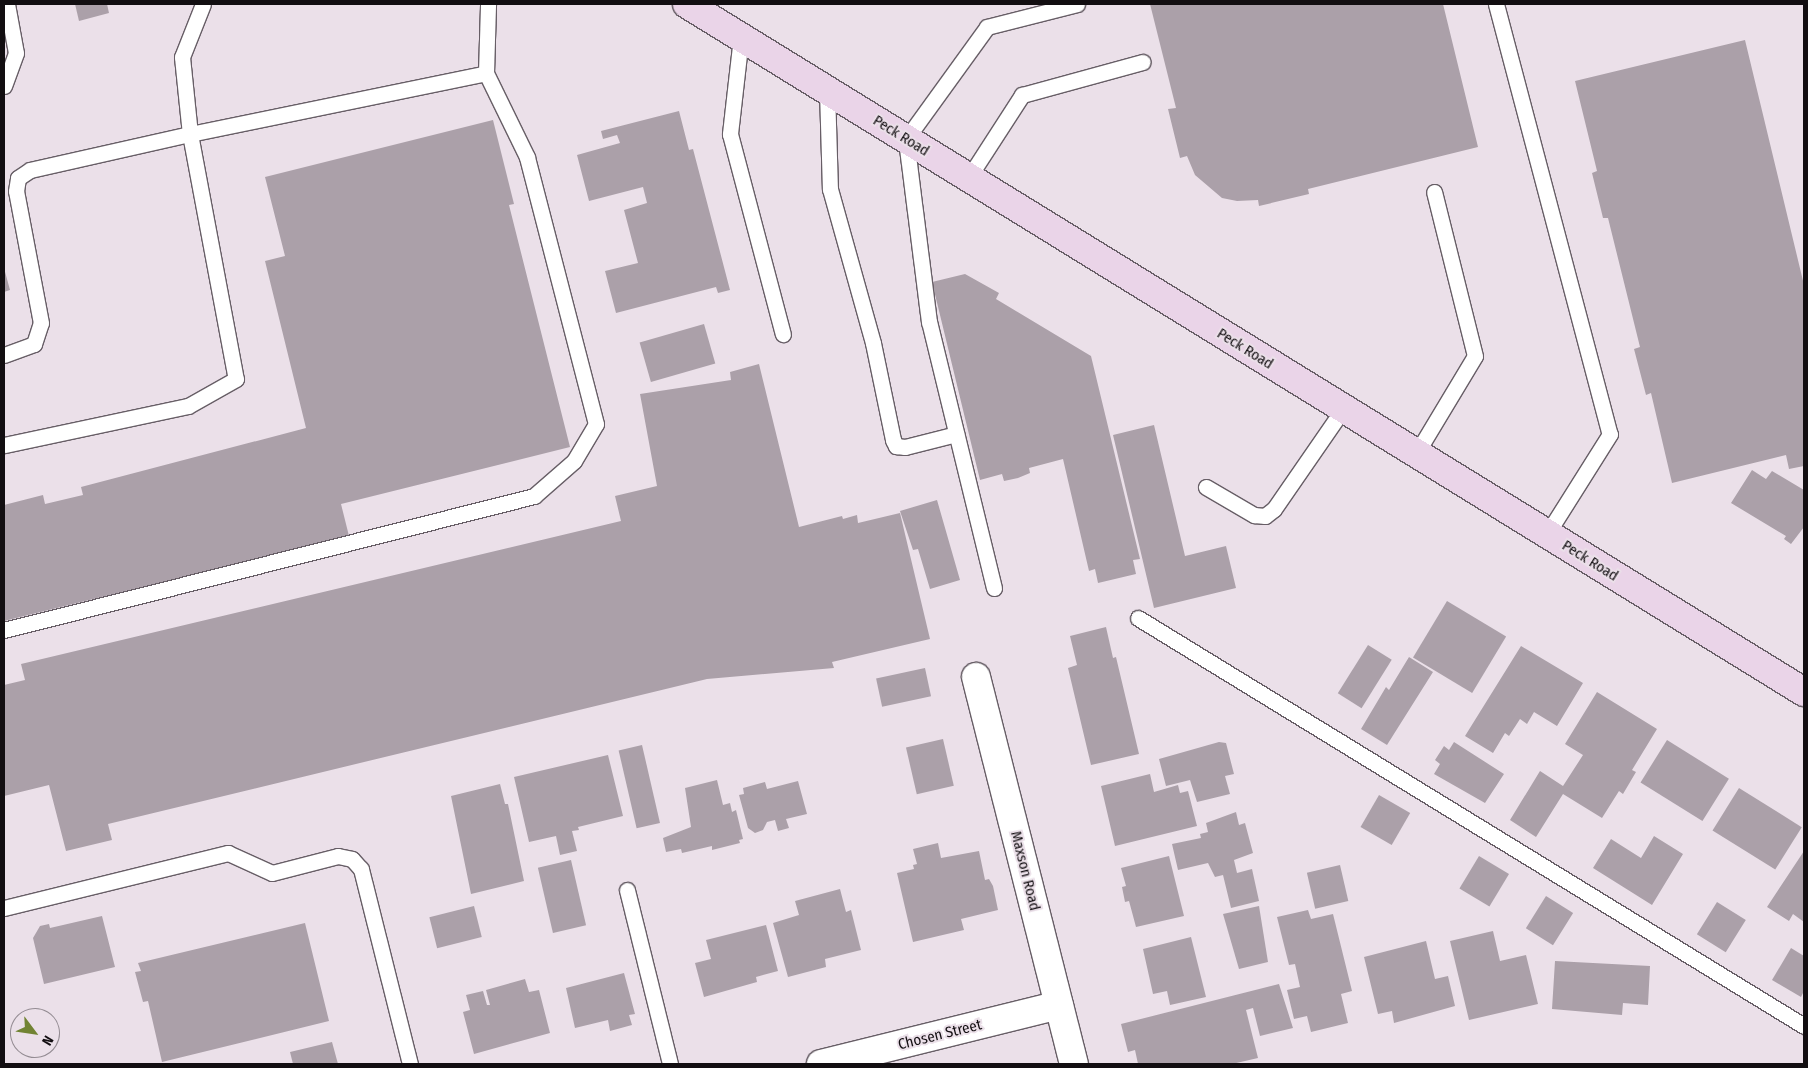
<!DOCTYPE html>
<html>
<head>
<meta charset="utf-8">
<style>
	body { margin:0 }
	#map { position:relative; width:1808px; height:1068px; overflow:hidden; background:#ebe0e9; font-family:"Fira Sans Condensed",sans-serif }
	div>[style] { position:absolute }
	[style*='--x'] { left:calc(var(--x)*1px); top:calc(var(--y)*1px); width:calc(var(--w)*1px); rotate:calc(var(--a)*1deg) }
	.building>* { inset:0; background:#aba0a9; transform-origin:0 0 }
	.roads { filter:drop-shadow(1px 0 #675e66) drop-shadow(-1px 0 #675e66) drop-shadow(0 1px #675e66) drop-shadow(0 -1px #675e66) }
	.service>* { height:15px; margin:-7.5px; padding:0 7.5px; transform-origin:7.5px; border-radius:7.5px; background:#fff }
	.minor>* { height:28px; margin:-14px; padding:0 14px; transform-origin:14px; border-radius:14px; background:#fff }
	.secondary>* { height:28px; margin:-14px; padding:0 14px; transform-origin:14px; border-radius:14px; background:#ead4e8 }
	span { translate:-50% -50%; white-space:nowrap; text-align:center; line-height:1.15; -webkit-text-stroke:4px #ebe0e9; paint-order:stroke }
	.street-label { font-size:15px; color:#120e11 }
	.frame { position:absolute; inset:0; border:5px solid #120e11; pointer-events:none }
	.north { position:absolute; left:10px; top:1008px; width:50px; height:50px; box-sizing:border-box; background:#ebe0e9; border:1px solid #948c93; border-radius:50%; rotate:121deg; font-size:14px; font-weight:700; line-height:20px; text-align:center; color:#120e11 }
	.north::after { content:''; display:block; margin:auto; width:18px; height:22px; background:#718333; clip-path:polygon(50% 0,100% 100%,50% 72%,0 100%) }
</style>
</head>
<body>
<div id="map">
	<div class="building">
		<i style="clip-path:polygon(75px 4px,107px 4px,109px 13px,79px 21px)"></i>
		<i style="clip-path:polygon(1150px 4px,1443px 4px,1478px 147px,1308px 189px,1309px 194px,1259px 206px,1258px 200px,1237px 201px,1222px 198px,1195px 175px,1187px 156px,1180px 158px,1168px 109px,1176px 108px)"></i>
		<i style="clip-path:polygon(1745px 40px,1804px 285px,1804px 466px,1789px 469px,1786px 455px,1672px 483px,1651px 393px,1646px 395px,1634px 349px,1640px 347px,1608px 218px,1603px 218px,1592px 173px,1597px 171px,1575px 81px)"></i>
		<i style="clip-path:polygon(679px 111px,689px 150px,693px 149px,730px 290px,718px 293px,716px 287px,616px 313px,605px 271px,638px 263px,624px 210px,647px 203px,643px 187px,589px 201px,577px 155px,620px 143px,617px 135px,603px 139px,601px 131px)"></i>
		<i style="clip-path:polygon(493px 120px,514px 204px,509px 205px,570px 447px,341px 504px,349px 536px,4px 621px,4px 505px,43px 495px,45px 504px,83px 495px,81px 487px,306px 428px,265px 261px,285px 256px,265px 177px)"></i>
		<i style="clip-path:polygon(4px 268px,10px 290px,4px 292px)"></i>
		<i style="clip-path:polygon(965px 274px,999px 293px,996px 299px,1091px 356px,1140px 559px,1133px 560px,1136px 574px,1098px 583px,1095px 569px,1089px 571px,1063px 459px,1029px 468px,1030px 473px,1018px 478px,1004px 481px,1002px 474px,980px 480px,932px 282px)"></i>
		<i style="left:704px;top:324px;width:41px;height:67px;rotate:74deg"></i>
		<i style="clip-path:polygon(759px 364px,799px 527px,842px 516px,843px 519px,857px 515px,858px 523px,900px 513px,930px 639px,832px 662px,834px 668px,707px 679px,108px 824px,112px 840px,66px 851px,49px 785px,4px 796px,4px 685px,25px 680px,21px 664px,621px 521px,615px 496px,657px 486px,640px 394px,731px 380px,730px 372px)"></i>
		<i style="clip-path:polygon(1154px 425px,1185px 556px,1226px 546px,1236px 588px,1154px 608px,1113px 435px)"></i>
		<i style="clip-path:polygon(1752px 470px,1766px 479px,1772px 471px,1804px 490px,1804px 527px,1791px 544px,1784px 539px,1786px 536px,1731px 503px)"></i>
		<i style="clip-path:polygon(937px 500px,960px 580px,930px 589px,918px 549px,913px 550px,900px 511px)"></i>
		<i style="left:1447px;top:601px;width:69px;height:66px;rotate:31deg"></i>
		<i style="clip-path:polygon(1106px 627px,1113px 658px,1116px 657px,1139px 754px,1091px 765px,1068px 668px,1077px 665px,1070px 636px)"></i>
		<i style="left:1368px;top:645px;width:28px;height:57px;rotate:32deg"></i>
		<i style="clip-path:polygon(1521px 646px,1583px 683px,1557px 726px,1534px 712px,1527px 724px,1520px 719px,1509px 736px,1505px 733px,1493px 753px,1465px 736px)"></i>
		<i style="clip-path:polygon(1409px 657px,1433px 672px,1387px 745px,1361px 729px,1386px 687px,1389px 690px)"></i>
		<i style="left:925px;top:668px;width:29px;height:50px;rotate:78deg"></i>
		<i style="clip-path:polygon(1597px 692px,1657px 729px,1632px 770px,1636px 772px,1623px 794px,1619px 791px,1602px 818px,1563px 794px,1536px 837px,1510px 820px,1540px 771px,1563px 786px,1583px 755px,1565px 744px)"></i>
		<i style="left:943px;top:739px;width:48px;height:38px;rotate:77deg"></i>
		<i style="left:1667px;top:740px;width:73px;height:50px;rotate:32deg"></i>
		<i style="clip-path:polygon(1219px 742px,1226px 743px,1234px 774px,1225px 776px,1230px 794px,1197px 802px,1190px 780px,1166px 786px,1159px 759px)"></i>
		<i style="clip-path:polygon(1454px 742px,1504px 774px,1485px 803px,1434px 774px,1440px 764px,1435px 760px,1444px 746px,1449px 750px)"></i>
		<i style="left:642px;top:745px;width:80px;height:24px;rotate:77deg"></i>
		<i style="clip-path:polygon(608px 755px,623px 816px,578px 827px,579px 830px,572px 831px,577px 851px,560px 855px,556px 836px,529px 842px,514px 777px)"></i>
		<i style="clip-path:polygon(1150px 774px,1154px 792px,1178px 785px,1180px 793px,1188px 791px,1197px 826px,1115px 846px,1101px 786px)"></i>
		<i style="clip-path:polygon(717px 780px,723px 805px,730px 803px,732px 812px,736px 810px,743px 839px,739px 840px,740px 843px,712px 850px,712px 846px,682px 853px,681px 849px,666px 852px,663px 838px,691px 827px,685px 788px)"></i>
		<i style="clip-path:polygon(798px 781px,807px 814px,786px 819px,789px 828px,778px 831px,775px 820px,767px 822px,763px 830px,755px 833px,748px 828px,739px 795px,744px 794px,743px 788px,765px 782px,767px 789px)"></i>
		<i style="clip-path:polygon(500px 784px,505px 804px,508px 804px,524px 881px,471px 894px,451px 796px)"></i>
		<i style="left:1739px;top:788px;width:74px;height:50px;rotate:32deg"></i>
		<i style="left:1379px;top:795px;width:36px;height:37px;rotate:30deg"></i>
		<i style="clip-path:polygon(1236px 812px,1239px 825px,1245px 823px,1253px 853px,1234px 860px,1237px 873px,1252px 869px,1259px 901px,1231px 908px,1223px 875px,1215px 877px,1208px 863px,1178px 870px,1172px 844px,1201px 838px,1200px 834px,1208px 832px,1206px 823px)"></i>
		<i style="clip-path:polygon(1654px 836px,1683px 854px,1652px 905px,1593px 868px,1611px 839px,1641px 858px)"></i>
		<i style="clip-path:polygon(938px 843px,941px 858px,979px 851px,985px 880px,989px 879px,993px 886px,998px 910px,961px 919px,964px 930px,913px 942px,897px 873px,914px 869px,913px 865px,917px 864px,913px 849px)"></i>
		<i style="clip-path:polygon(1804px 851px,1804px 922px,1793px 914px,1789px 921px,1767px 907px)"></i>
		<i style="clip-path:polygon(1169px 856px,1184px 916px,1136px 927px,1129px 901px,1125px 902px,1122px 887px,1126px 886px,1121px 868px)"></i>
		<i style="left:1479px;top:856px;width:35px;height:38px;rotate:31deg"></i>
		<i style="left:571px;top:860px;width:67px;height:34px;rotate:77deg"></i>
		<i style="left:1340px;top:865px;width:37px;height:34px;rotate:77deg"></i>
		<i style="clip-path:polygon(840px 889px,846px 912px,851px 910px,861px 950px,825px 959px,826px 967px,788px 977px,773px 923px,799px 915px,795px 901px)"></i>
		<i style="left:1546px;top:896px;width:32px;height:38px;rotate:32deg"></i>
		<i style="left:1717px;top:902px;width:34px;height:38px;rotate:32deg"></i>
		<i style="left:474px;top:906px;width:32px;height:46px;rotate:76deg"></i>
		<i style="clip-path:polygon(1259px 906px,1268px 962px,1239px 969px,1223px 914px)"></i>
		<i style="clip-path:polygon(1308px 910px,1311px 919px,1333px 914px,1352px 991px,1341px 994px,1348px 1023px,1311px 1032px,1307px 1016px,1294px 1019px,1287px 990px,1300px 987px,1295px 964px,1289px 965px,1277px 917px)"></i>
		<i style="clip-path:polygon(102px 916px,115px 967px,44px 984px,33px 938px,40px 926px,49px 924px,50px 928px)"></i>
		<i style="clip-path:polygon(305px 923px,329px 1021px,162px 1062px,148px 1001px,143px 1002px,135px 972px,141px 971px,138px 963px)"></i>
		<i style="clip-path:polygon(766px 925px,778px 971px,756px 977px,757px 982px,704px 997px,695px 963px,711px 959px,706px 940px)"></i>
		<i style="clip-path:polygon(1493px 931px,1500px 961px,1526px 955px,1538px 1004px,1469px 1020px,1450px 941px)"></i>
		<i style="clip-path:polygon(1191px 937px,1206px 997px,1170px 1005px,1167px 991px,1153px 994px,1143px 949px)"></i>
		<i style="clip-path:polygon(1426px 941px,1435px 979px,1448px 976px,1455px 1006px,1394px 1023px,1392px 1011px,1378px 1014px,1364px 957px)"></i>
		<i style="clip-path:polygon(1791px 948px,1804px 956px,1804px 991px,1801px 997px,1772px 980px)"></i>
		<i style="clip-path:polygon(1555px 961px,1650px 966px,1648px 1005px,1623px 1003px,1622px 1015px,1552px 1009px)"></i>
		<i style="clip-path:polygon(624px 973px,635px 1014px,629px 1015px,632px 1025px,610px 1031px,608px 1020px,575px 1028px,566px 988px)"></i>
		<i style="clip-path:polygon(525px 979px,529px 992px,539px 990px,550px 1033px,474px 1054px,463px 1012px,470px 1010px,466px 995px,483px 991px,487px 1005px,490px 1005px,486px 990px)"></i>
		<i style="clip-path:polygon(1279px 984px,1293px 1028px,1260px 1036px,1253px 1008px,1246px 1010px,1258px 1058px,1232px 1064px,1138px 1064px,1135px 1050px,1128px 1052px,1121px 1024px)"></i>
		<i style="clip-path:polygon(332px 1042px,338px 1064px,293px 1064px,290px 1052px)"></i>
	</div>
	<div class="roads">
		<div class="service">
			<i style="--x:203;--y:4;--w:57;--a:111.6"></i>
			<i style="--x:182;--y:57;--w:77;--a:84.1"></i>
			<i style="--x:190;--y:134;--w:302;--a:-11.6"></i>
			<i style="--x:486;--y:73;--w:69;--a:-88.3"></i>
			<i style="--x:1496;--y:4;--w:445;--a:75.2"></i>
			<i style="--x:1610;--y:434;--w:118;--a:122.2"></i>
			<i style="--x:741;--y:37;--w:98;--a:96.5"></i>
			<i style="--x:730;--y:134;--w:207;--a:75.2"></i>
			<i style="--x:4;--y:86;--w:35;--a:-70"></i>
			<i style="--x:16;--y:53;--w:50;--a:-100.4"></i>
			<i style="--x:827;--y:90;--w:99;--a:88.3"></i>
			<i style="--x:830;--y:189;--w:160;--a:74.4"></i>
			<i style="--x:873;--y:343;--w:99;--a:78.3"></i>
			<i style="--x:893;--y:440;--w:7;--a:63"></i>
			<i style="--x:896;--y:446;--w:9;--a:6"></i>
			<i style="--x:905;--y:447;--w:53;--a:-14.3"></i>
			<i style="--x:969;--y:177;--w:98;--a:-57.1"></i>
			<i style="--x:1022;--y:95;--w:125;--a:-15.3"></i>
			<i style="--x:4;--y:355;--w:32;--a:-20"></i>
			<i style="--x:34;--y:344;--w:22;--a:-72"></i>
			<i style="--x:41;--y:323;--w:134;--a:-100.7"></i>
			<i style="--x:16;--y:191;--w:13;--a:-81"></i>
			<i style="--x:18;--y:178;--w:14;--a:-34"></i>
			<i style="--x:30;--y:170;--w:164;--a:-12.7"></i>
			<i style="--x:190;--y:134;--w:249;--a:79.4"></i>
			<i style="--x:236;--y:379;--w:55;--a:150.6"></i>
			<i style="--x:188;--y:406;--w:188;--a:168"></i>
			<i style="--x:1416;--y:454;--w:114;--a:-59"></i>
			<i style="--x:1475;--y:356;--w:169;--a:-104"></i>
			<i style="--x:1206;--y:487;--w:56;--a:30.3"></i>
			<i style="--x:1254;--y:515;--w:11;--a:5"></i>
			<i style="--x:1265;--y:516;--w:11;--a:-38"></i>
			<i style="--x:1274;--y:509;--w:121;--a:-55.4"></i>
			<i style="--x:994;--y:588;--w:274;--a:-103.7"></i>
			<i style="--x:929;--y:322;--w:184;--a:-97.2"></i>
			<i style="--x:906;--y:139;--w:138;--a:-54.1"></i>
			<i style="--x:987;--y:27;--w:93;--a:-14.3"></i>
			<i style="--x:1138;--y:618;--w:781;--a:31.49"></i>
			<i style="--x:4;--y:630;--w:547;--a:-14.19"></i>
			<i style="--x:534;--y:496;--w:53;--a:-41.2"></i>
			<i style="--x:574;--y:461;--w:43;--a:-59.3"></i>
			<i style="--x:596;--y:424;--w:276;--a:-104.5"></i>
			<i style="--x:527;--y:157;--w:93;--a:-116"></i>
			<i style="--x:627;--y:890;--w:179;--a:76.1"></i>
			<i style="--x:4;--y:908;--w:231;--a:-13.8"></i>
			<i style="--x:228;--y:853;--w:48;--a:24.4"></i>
			<i style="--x:272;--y:873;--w:68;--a:-14.4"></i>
			<i style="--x:338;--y:856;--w:14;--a:12"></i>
			<i style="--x:352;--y:859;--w:13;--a:48"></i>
			<i style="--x:361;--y:869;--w:201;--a:75.9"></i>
		</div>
		<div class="minor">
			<i style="--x:976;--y:677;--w:399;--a:75.8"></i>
			<i style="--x:821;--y:1064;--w:245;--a:-13.9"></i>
		</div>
		<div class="secondary">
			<i style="--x:687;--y:4;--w:1312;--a:31.63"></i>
		</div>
	</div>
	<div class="street-label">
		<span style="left:901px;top:136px;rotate:32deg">Peck Road</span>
		<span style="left:1245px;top:349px;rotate:32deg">Peck Road</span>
		<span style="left:1590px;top:561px;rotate:32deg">Peck Road</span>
		<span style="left:1025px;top:871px;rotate:76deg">Maxson Road</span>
		<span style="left:940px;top:1035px;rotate:-14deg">Chosen Street</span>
	</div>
	<div class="frame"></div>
	<div class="north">N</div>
</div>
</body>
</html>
